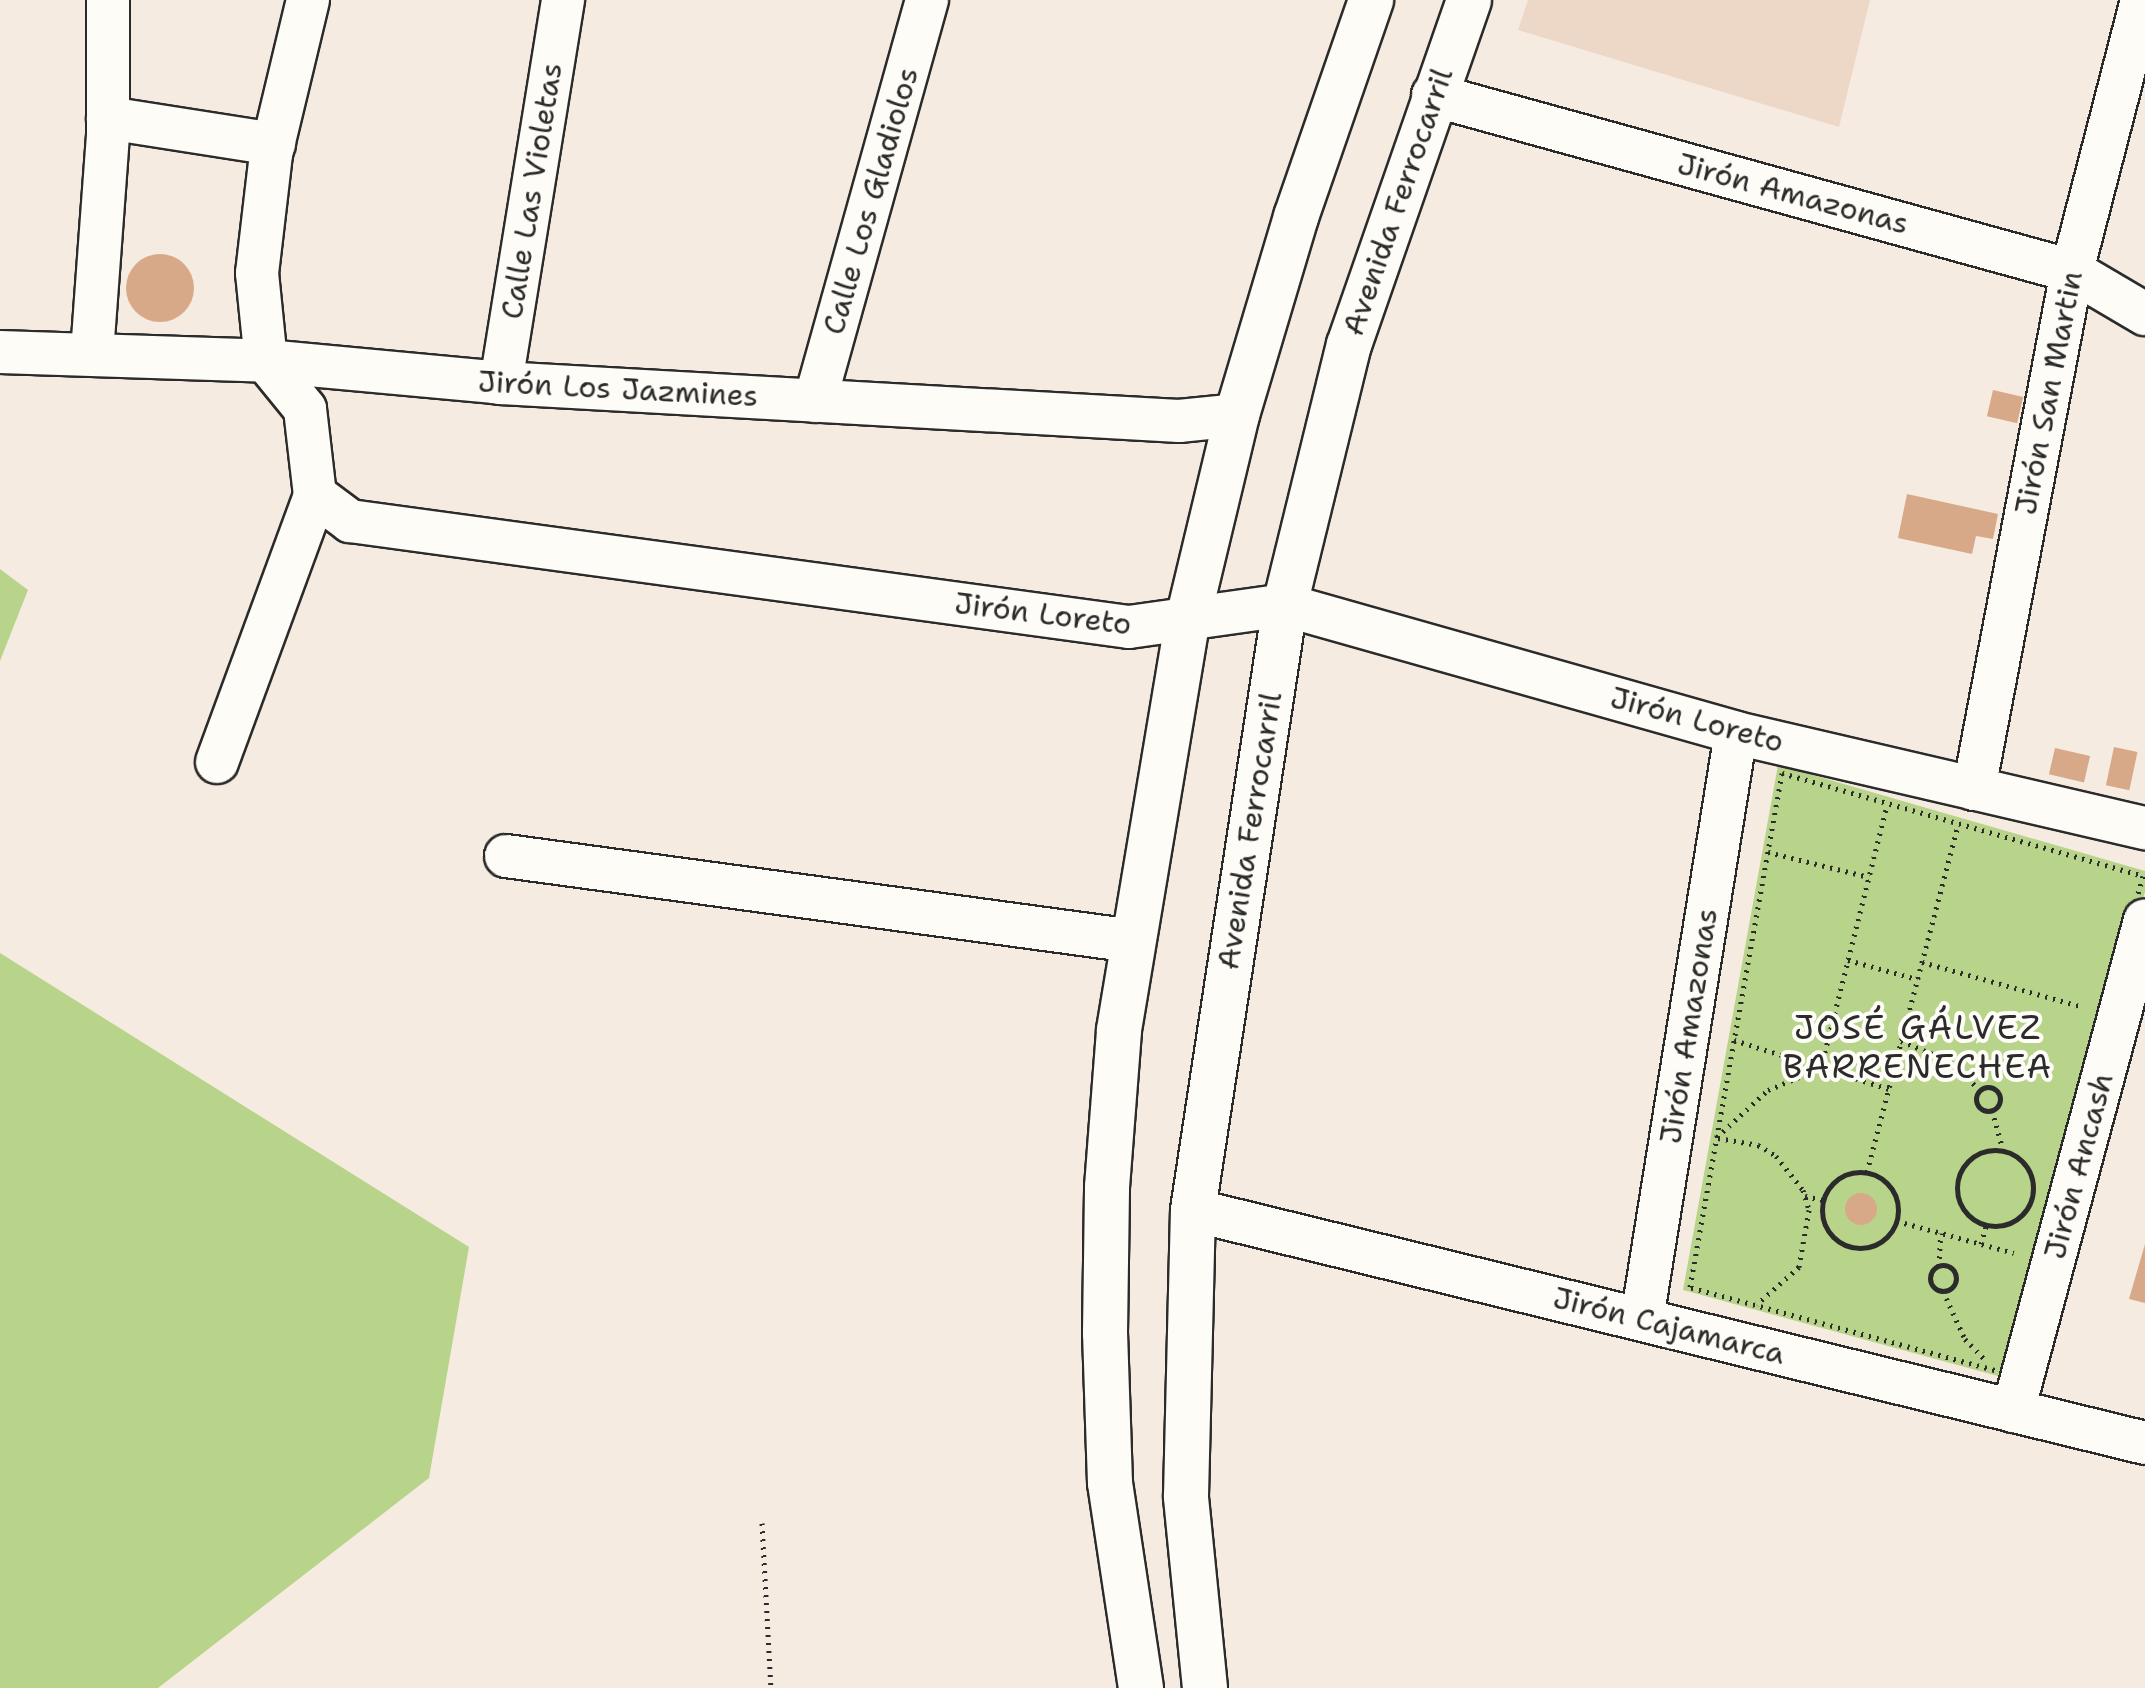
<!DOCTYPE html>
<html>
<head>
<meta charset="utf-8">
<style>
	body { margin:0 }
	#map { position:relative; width:2145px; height:1688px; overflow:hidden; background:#f6ebe1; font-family:"Shantell Sans",sans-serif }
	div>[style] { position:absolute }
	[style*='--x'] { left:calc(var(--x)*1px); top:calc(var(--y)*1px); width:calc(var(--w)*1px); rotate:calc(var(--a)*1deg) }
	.built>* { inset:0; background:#edd7c7 }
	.green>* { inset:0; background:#b8d48b }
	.building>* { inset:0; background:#d8a989; transform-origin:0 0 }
	.round { border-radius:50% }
	.path>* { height:5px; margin-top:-2.5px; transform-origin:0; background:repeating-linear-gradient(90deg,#2b2b2b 0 2px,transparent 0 8px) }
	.path>.ring { margin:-2.5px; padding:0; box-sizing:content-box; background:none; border:5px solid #2b2b2b; border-radius:50% }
	.roads { filter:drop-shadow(2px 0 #2b2b2b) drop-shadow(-2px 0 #2b2b2b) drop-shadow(0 2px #2b2b2b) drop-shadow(0 -2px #2b2b2b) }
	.minor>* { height:42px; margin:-21px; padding:0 21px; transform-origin:21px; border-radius:21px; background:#fdfcf7 }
	.tertiary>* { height:44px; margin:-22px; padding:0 22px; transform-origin:22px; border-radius:22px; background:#fdfcf7 }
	span { translate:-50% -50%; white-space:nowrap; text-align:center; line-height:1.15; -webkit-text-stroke:8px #fdfcf7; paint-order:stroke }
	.street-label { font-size:30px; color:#2b2b2b }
	.quarter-label { font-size:34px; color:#2b2b2b; letter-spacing:2px }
</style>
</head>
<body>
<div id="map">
	<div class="built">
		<i style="clip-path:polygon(1528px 0,1870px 0,1839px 127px,1518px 30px)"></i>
	</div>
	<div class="green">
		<i style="clip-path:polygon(0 569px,28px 590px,0 661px)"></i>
		<i style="clip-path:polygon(1778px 765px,2145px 871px,2145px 892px,2005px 1378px,1683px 1290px)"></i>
		<i style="clip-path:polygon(0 953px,469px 1247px,429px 1478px,158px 1688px,0 1688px)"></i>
	</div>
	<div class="building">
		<i class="round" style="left:126px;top:254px;width:68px;height:68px"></i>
		<i style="left:1993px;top:390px;width:31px;height:27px;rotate:13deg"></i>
		<i style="clip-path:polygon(1907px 494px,1998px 514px,1993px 539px,1976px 536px,1972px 554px,1898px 538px)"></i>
		<i style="left:2114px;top:747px;width:24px;height:39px;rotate:12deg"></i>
		<i style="left:2055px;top:748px;width:36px;height:27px;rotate:13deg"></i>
		<i class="round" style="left:1845px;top:1193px;width:32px;height:32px"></i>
		<i style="clip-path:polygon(2145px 1244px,2145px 1303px,2129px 1299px)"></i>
	</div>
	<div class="path">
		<i style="--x:1782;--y:773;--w:375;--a:15.9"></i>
		<i style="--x:2143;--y:876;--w:516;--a:105.87"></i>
		<i style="--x:2002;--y:1372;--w:323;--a:-164.8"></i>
		<i style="--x:1690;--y:1287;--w:522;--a:-79.85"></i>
		<i style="--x:1768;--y:852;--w:104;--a:13.9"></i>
		<i style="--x:1848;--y:960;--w:72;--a:15.4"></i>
		<i style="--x:1922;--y:962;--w:164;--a:15.6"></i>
		<i style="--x:1734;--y:1040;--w:163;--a:17.5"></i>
		<i style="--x:1901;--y:1041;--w:53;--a:22.2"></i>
		<i style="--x:1950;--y:1061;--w:42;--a:44"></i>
		<i class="ring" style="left:1976px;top:1087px;width:19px;height:19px"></i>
		<i style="--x:1992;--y:1110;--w:41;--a:74.6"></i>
		<i style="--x:1717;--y:1137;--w:69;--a:-42.7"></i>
		<i style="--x:1768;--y:1090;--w:57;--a:-22.5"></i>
		<i style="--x:1821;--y:1068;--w:267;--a:-75.9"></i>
		<i style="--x:1718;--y:1138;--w:41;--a:9.9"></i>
		<i style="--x:1758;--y:1145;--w:21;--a:31"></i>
		<i style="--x:1776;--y:1156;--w:43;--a:51.5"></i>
		<i style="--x:1803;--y:1190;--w:21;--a:73"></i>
		<i style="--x:1809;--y:1210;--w:58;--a:100"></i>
		<i style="--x:1799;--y:1267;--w:56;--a:138.6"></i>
		<i class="ring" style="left:1957px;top:1150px;width:71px;height:71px"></i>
		<i class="ring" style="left:1822px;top:1172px;width:71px;height:71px"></i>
		<i style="--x:1867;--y:1172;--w:360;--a:-75.3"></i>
		<i style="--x:1805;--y:1196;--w:18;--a:13"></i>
		<i style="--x:1897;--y:1221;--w:121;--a:15.3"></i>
		<i style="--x:1981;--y:1244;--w:19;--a:-74"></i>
		<i class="ring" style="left:1930px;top:1265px;width:21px;height:21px"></i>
		<i style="--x:1939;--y:1266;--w:33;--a:-87"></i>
		<i style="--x:1943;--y:1291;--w:53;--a:65.4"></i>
		<i style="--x:1965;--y:1339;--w:29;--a:46"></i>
		<i style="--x:762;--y:1523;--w:165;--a:86.9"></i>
	</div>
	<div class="roads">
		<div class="minor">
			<i style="--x:308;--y:0;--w:158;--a:103.5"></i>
			<i style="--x:271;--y:154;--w:120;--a:96.7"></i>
			<i style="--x:257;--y:273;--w:88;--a:84.2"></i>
			<i style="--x:266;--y:361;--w:62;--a:50.9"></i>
			<i style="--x:305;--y:409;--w:87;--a:83.4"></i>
			<i style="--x:315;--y:495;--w:44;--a:36.6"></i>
			<i style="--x:350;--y:521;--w:786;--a:7.75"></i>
			<i style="--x:1129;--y:627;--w:158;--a:-8"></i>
			<i style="--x:1285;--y:605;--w:469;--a:15.8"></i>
			<i style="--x:1736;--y:733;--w:420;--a:13.1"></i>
			<i style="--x:1433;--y:95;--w:663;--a:15.4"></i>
			<i style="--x:2072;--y:271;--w:85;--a:30.5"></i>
			<i style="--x:108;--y:118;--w:168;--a:8.9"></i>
			<i style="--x:0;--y:352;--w:266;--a:1.9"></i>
			<i style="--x:266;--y:361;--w:236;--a:5.3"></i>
			<i style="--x:501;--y:383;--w:679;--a:3.21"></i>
			<i style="--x:1179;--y:421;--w:58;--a:-5.9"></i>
			<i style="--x:92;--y:353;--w:218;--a:-85.8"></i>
			<i style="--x:108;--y:136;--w:136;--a:-90"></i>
			<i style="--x:501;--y:383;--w:388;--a:-80.8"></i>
			<i style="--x:815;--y:401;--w:416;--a:-74.4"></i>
			<i style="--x:217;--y:762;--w:284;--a:-69.8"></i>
			<i style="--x:1974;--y:789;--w:527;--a:-79.29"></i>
			<i style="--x:2072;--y:271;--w:280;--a:-75.5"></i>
			<i style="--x:506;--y:856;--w:633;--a:7.72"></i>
			<i style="--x:1193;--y:1210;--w:980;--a:13.75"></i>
			<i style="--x:1642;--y:1319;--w:593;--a:-80.89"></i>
			<i style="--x:2013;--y:1411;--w:508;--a:-74.95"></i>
		</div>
		<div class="tertiary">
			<i style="--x:1141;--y:1688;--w:207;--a:-98.6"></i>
			<i style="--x:1110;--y:1483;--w:150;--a:-91.9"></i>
			<i style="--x:1105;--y:1333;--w:146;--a:-89.2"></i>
			<i style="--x:1107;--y:1187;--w:157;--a:-85.6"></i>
			<i style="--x:1119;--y:1030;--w:413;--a:-80.5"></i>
			<i style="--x:1187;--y:623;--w:214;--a:-76.5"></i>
			<i style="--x:1237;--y:415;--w:207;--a:-73.4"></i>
			<i style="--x:1296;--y:217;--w:230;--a:-70.9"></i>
			<i style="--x:1205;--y:1688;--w:193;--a:-95.7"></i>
			<i style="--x:1186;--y:1496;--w:286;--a:-88.6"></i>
			<i style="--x:1193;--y:1210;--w:612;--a:-81.35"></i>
			<i style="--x:1285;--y:605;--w:268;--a:-76.2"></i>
			<i style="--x:1349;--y:345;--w:365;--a:-70.8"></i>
		</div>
	</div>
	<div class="street-label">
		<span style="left:532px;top:191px;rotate:-81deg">Calle Las Violetas</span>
		<span style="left:1793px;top:194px;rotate:15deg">Jirón Amazonas</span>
		<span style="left:871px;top:201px;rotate:-74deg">Calle Los Gladiolos</span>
		<span style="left:1398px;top:202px;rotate:-71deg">Avenida Ferrocarril</span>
		<span style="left:618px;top:389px;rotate:3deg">Jirón Los Jazmines</span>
		<span style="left:2049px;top:393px;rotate:-79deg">Jirón San Martin</span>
		<span style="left:1043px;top:614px;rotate:7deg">Jirón Loreto</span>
		<span style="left:1697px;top:720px;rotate:15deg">Jirón Loreto</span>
		<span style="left:1250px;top:831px;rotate:-81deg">Avenida Ferrocarril</span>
		<span style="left:1689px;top:1026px;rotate:-81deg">Jirón Amazonas</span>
		<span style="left:2079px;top:1166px;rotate:-75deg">Jirón Ancash</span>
		<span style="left:1669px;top:1326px;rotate:14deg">Jirón Cajamarca</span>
	</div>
	<div class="quarter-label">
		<span style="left:1918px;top:1047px">JOSÉ GÁLVEZ<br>BARRENECHEA</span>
	</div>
</div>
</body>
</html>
